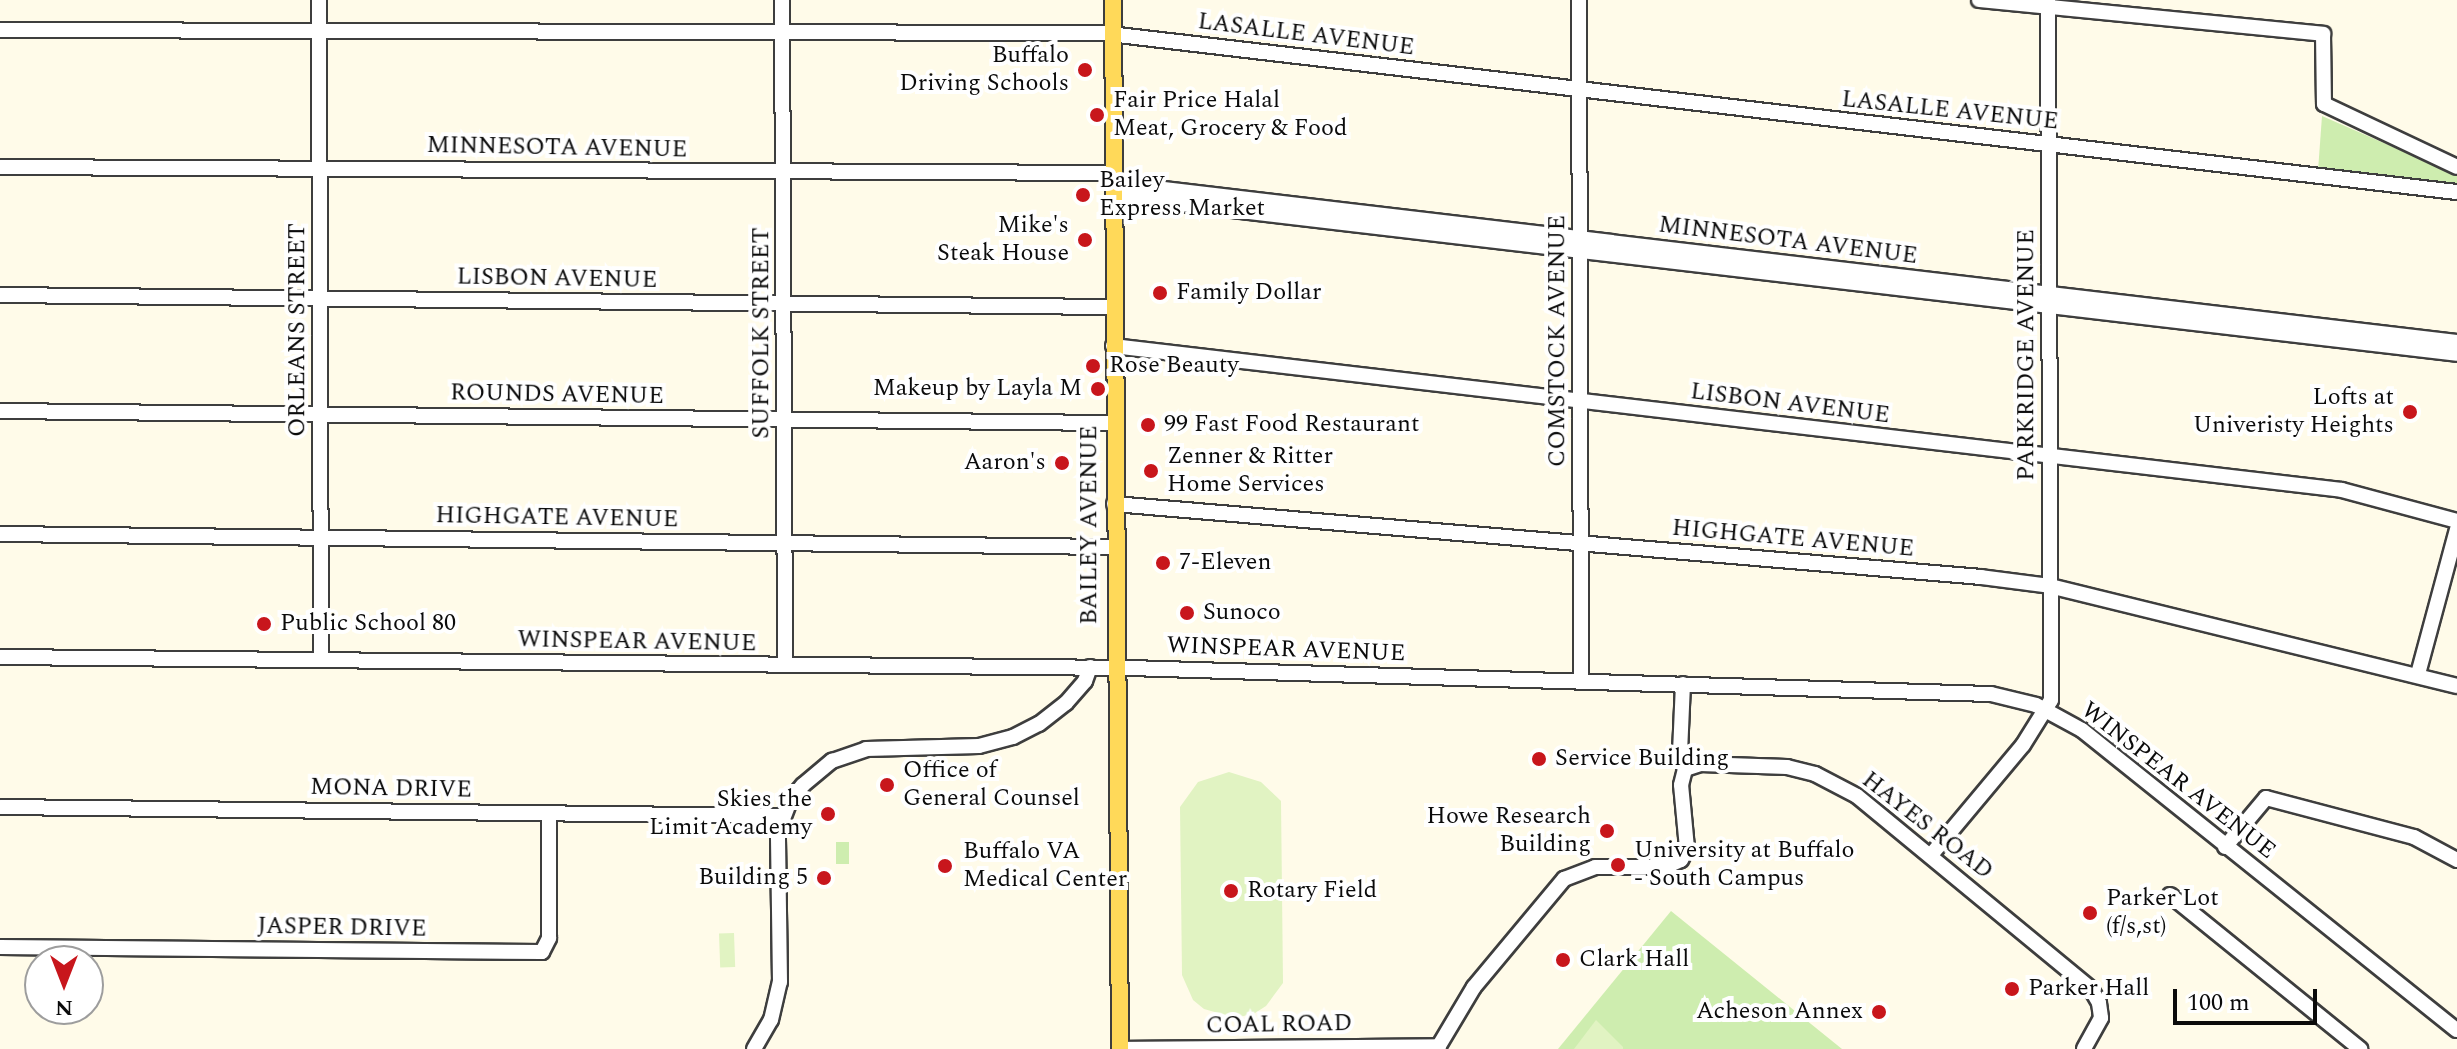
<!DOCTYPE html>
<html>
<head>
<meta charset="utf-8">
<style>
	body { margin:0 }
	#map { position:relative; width:2457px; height:1049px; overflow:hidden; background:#fffbe9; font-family:Spectral,serif }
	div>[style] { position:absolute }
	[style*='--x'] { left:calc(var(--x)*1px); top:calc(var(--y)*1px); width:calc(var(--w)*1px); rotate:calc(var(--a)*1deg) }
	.green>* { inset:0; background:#ceedaf; transform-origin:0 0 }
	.pitch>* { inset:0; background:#e1f3c2; transform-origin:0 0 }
	.roads { filter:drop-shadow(2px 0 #3e3e3e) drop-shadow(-2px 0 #3e3e3e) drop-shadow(0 2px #3e3e3e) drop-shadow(0 -2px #3e3e3e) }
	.minor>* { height:14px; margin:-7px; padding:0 7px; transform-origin:7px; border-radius:7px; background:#fff }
	.major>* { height:16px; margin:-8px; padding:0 8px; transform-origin:8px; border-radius:8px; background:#ffd959 }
	.dots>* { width:22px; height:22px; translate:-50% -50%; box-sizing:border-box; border:4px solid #fff; border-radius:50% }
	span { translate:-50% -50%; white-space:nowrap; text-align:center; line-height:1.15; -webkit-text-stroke:8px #fff; paint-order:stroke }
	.street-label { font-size:24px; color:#0b0b0b }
	.poi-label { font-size:24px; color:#0b0b0b }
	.right { translate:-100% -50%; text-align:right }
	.left { translate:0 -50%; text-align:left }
	.north { position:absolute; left:24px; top:945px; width:80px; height:80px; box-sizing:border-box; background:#fff; border:2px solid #9d9d9d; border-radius:50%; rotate:180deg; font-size:22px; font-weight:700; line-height:32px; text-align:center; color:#0b0b0b }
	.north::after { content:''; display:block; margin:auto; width:28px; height:36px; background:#c8161c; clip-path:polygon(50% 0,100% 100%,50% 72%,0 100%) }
	.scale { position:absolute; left:2173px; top:989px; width:144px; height:36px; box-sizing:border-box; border:4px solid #0b0b0b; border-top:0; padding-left:10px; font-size:24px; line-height:28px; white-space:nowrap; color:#0b0b0b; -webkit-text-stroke:6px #fff; paint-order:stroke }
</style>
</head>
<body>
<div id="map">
	<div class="green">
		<i style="clip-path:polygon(2322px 116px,2457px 175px,2457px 186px,2318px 171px)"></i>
		<i style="left:836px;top:842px;width:13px;height:22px"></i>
		<i style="clip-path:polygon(1671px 911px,1842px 1049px,1558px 1049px)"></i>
	</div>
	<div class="pitch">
		<i style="clip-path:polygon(1229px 772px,1261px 782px,1281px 801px,1283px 983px,1266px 1006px,1255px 1013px,1236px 1018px,1204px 1009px,1193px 1000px,1182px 975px,1180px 807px,1198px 782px)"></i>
		<i style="left:734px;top:933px;width:34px;height:15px;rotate:88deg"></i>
		<i style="clip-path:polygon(1596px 1020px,1623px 1047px,1623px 1049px,1574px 1049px)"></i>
	</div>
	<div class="roads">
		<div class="minor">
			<i style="--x:319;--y:0;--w:660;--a:89.83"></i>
			<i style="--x:782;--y:0;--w:665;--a:89.74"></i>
			<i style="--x:1579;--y:0;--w:681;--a:89.83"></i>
			<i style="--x:1979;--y:0;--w:346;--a:5.6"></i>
			<i style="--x:2323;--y:34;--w:70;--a:89.2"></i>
			<i style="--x:2324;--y:104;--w:147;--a:25.3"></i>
			<i style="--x:0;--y:30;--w:1101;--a:0.16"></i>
			<i style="--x:1101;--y:33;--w:1365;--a:6.69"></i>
			<i style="--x:0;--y:167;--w:1113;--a:0.31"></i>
			<i style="--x:1113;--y:183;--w:1353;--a:6.75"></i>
			<i style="--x:1113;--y:196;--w:1353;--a:6.7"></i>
			<i style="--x:0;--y:295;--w:1114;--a:0.62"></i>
			<i style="--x:1113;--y:346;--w:1237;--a:6.68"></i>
			<i style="--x:2342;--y:490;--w:119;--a:15.1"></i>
			<i style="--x:0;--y:411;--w:1114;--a:0.62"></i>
			<i style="--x:1114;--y:504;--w:870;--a:4.81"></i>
			<i style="--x:1981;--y:577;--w:70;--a:7.4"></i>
			<i style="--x:2050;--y:586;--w:419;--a:13.8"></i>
			<i style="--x:0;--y:534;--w:1114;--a:0.67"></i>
			<i style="--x:0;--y:657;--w:1129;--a:0.56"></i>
			<i style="--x:1129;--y:668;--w:862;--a:1.73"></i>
			<i style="--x:1991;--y:694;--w:46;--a:13.7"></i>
			<i style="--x:2036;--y:705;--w:52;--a:28.5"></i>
			<i style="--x:2082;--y:730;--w:480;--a:38.7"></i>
			<i style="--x:2418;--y:674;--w:150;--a:-74.9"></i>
			<i style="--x:1683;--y:684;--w:70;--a:92.5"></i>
			<i style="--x:1680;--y:754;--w:16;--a:72"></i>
			<i style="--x:1685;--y:769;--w:16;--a:-18"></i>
			<i style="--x:1700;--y:764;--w:87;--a:2"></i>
			<i style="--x:1787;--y:767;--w:29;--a:14"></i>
			<i style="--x:1815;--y:774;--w:47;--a:27.6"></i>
			<i style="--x:1857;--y:796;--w:303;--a:39.5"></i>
			<i style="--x:2091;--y:989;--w:16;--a:60"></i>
			<i style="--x:2099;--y:1003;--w:15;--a:82"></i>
			<i style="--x:2101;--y:1018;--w:35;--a:119"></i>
			<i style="--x:0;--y:807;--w:782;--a:0.66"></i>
			<i style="--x:2225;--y:847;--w:64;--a:-50.1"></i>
			<i style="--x:2266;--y:798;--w:153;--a:14.8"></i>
			<i style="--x:2414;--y:837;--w:49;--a:28.1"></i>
			<i style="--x:1931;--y:855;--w:143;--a:-50.1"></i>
			<i style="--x:2023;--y:745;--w:53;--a:-58.1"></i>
			<i style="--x:2051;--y:700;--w:700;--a:-90.25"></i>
			<i style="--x:2170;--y:895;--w:245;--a:39"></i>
			<i style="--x:0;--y:947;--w:542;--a:0.53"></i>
			<i style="--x:542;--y:952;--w:16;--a:-63"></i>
			<i style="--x:549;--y:938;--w:125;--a:-90"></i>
			<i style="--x:754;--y:1049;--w:34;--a:-60"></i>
			<i style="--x:771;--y:1020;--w:39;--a:-77"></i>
			<i style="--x:780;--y:982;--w:150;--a:-90.8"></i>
			<i style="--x:778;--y:832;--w:34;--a:-69"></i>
			<i style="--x:790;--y:800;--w:20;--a:-49"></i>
			<i style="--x:803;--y:785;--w:38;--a:-40"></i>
			<i style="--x:832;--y:761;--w:36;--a:-19"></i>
			<i style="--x:866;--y:749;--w:113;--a:-1.5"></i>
			<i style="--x:979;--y:746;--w:35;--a:-15"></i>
			<i style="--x:1013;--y:737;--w:29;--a:-27"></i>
			<i style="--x:1039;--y:724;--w:34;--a:-38"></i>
			<i style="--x:1066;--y:703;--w:29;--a:-49"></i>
			<i style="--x:1085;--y:681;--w:15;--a:-70"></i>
			<i style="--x:1120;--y:1049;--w:319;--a:-0.5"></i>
			<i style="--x:1437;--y:1049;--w:72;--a:-59.2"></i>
			<i style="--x:1474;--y:987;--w:141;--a:-50.2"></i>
			<i style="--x:1564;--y:879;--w:33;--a:-21"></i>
			<i style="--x:1595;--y:867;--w:70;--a:0"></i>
			<i style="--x:1665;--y:867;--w:17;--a:-24"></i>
			<i style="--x:1681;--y:860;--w:13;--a:-63"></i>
			<i style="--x:1687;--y:848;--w:63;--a:-95.4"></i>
			<i style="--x:1681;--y:785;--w:16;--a:-76"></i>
		</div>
		<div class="major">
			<i style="--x:1113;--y:0;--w:1049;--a:89.62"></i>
		</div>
	</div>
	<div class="dots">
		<i style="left:1085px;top:70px;background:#c8161c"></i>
		<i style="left:1097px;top:115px;background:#c8161c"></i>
		<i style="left:1083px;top:195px;background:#c8161c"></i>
		<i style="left:1085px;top:240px;background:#c8161c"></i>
		<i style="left:1160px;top:293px;background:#c8161c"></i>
		<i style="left:1093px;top:366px;background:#c8161c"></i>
		<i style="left:1098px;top:389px;background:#c8161c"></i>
		<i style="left:2410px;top:412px;background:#c8161c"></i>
		<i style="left:1148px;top:425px;background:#c8161c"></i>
		<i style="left:1062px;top:463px;background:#c8161c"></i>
		<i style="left:1151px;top:471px;background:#c8161c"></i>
		<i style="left:1163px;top:563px;background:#c8161c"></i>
		<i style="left:1187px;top:613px;background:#c8161c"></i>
		<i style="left:264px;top:624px;background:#c8161c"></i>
		<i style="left:1539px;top:759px;background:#c8161c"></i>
		<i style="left:887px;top:785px;background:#c8161c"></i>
		<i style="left:828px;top:814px;background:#c8161c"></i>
		<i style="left:1607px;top:831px;background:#c8161c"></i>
		<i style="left:1618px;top:865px;background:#c8161c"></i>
		<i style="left:945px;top:866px;background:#c8161c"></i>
		<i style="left:824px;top:878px;background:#c8161c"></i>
		<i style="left:1231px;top:891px;background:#c8161c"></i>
		<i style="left:2090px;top:913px;background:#c8161c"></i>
		<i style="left:1563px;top:960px;background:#c8161c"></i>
		<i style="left:2012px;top:989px;background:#c8161c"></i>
		<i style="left:1879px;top:1012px;background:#c8161c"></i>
	</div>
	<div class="street-label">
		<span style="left:1306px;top:35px;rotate:7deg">LASALLE AVENUE</span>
		<span style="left:1950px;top:111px;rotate:6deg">LASALLE AVENUE</span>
		<span style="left:557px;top:148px;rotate:1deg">MINNESOTA AVENUE</span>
		<span style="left:1788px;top:241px;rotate:7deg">MINNESOTA AVENUE</span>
		<span style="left:557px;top:279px;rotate:1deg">LISBON AVENUE</span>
		<span style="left:298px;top:330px;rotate:-90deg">ORLEANS STREET</span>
		<span style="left:762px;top:333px;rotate:-90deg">SUFFOLK STREET</span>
		<span style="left:1558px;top:341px;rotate:-90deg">COMSTOCK AVENUE</span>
		<span style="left:2027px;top:355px;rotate:-90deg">PARKRIDGE AVENUE</span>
		<span style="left:557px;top:395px;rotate:1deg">ROUNDS AVENUE</span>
		<span style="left:1790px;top:404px;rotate:7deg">LISBON AVENUE</span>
		<span style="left:557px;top:518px;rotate:1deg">HIGHGATE AVENUE</span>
		<span style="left:1090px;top:525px;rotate:-90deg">BAILEY AVENUE</span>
		<span style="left:1793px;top:539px;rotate:5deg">HIGHGATE AVENUE</span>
		<span style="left:637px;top:642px;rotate:1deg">WINSPEAR AVENUE</span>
		<span style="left:1286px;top:650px;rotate:2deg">WINSPEAR AVENUE</span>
		<span style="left:2178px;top:781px;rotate:38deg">WINSPEAR AVENUE</span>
		<span style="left:391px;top:789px;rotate:1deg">MONA DRIVE</span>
		<span style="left:1927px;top:826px;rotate:38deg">HAYES ROAD</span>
		<span style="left:342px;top:928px;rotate:1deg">JASPER DRIVE</span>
		<span style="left:1279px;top:1025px;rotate:-1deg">COAL ROAD</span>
	</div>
	<div class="poi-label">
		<span class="right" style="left:1069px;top:70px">Buffalo<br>Driving Schools</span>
		<span class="left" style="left:1113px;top:115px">Fair Price Halal<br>Meat, Grocery &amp; Food</span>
		<span class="left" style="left:1099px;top:195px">Bailey<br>Express Market</span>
		<span class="right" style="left:1069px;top:240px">Mike's<br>Steak House</span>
		<span class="left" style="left:1176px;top:293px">Family Dollar</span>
		<span class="left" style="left:1109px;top:366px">Rose Beauty</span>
		<span class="right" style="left:1082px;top:389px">Makeup by Layla M</span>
		<span class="right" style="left:2394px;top:412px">Lofts at<br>Univeristy Heights</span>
		<span class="left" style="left:1164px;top:425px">99 Fast Food Restaurant</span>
		<span class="left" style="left:1167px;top:471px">Zenner &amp; Ritter<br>Home Services</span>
		<span class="right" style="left:1046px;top:463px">Aaron's</span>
		<span class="left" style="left:1179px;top:563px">7-Eleven</span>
		<span class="left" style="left:1203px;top:613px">Sunoco</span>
		<span class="left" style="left:280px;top:624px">Public School 80</span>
		<span class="left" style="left:1555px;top:759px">Service Building</span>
		<span class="left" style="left:903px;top:785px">Office of<br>General Counsel</span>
		<span class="right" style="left:812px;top:814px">Skies the<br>Limit Academy</span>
		<span class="right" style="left:1591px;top:831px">Howe Research<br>Building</span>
		<span class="left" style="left:1634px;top:865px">University at Buffalo<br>- South Campus</span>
		<span class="left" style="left:963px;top:866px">Buffalo VA<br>Medical Center</span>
		<span class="right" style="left:808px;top:878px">Building 5</span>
		<span class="left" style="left:1247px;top:891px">Rotary Field</span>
		<span class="left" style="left:2106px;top:913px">Parker Lot<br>(f/s,st)</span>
		<span class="left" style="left:1579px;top:960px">Clark Hall</span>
		<span class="left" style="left:2028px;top:989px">Parker Hall</span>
		<span class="right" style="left:1863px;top:1012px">Acheson Annex</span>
	</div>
	<div class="north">N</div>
	<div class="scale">100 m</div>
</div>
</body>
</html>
